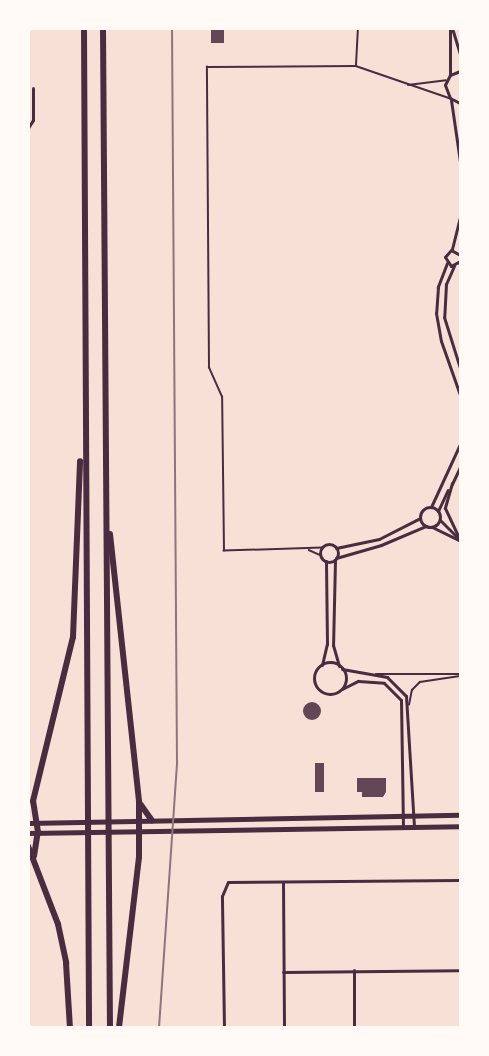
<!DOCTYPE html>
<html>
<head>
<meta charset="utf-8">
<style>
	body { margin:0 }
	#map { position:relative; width:489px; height:1056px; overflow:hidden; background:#f7e1d7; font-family:"Fira Sans",sans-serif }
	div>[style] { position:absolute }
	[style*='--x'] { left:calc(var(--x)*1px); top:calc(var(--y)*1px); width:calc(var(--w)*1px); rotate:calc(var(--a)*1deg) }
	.building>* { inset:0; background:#644757; transform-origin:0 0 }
	.round { border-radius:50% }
	.service>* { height:1.5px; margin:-0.75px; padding:0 0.75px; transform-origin:0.75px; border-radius:0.75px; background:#4a2c40 }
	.minor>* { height:3px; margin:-1.5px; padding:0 1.5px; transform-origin:1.5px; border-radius:1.5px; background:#4a2c40 }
	.minor>.ring { margin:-1.5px; padding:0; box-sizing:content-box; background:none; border:3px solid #4a2c40; border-radius:50% }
	.secondary>* { height:4.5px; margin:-2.25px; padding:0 2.25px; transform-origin:2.25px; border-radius:2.25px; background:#4a2c40 }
	.motorway>* { height:6px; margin:-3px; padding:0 3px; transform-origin:3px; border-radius:3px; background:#4a2c40 }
	.rail>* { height:1.5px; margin:-0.75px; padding:0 0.75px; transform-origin:0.75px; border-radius:0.75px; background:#8f747c }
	span { translate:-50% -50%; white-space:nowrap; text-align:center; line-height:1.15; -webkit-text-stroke:4.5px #fffaf5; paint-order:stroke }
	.frame { position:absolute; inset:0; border:30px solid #fffaf5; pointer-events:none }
</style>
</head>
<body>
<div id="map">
	<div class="building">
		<i style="left:211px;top:28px;width:13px;height:15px"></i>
		<i class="round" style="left:303px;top:702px;width:18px;height:18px"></i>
		<i style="left:315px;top:763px;width:9px;height:29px"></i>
		<i style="clip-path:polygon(357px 778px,386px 778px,386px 792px,383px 797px,362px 797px,362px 792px,357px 792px)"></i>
	</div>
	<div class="service">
		<i style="--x:356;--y:65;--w:37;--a:-87"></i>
		<i style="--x:408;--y:85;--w:38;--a:-7"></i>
		<i style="--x:459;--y:263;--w:1;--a:45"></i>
		<i style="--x:322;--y:548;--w:98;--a:178.2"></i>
		<i style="--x:224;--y:551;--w:154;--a:-90.7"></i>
		<i style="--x:222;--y:397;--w:32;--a:-114"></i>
		<i style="--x:209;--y:368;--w:301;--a:-90.4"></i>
		<i style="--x:207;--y:67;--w:149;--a:-0.4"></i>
		<i style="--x:356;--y:66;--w:98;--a:19"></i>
		<i style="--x:309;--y:550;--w:12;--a:24"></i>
		<i style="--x:376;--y:674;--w:84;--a:0"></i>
		<i style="--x:409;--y:705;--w:15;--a:-79"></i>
		<i style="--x:412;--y:690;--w:11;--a:-45"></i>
		<i style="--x:420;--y:682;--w:40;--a:-8.5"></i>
	</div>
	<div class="minor">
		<i style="--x:452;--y:28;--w:28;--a:73"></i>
		<i style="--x:460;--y:71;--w:11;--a:158"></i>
		<i style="--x:450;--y:75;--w:11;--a:117"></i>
		<i style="--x:445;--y:85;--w:14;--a:69"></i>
		<i style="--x:450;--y:98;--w:11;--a:27"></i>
		<i style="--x:450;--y:75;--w:47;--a:-90"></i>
		<i style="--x:451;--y:100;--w:63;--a:81.7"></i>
		<i style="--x:28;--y:128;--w:9;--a:-58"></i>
		<i style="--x:33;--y:120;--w:32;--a:-90"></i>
		<i style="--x:452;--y:249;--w:34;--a:-76"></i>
		<i style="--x:460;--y:255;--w:10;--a:-151"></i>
		<i style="--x:451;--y:250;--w:9;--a:131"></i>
		<i style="--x:445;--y:257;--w:11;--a:56"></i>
		<i style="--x:451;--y:266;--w:10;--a:-29"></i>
		<i style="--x:447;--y:263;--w:26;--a:111"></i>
		<i style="--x:438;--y:287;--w:26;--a:94"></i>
		<i style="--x:436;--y:313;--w:28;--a:80"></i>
		<i style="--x:441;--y:341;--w:57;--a:70.6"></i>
		<i style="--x:454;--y:266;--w:20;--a:114"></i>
		<i style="--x:446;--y:284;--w:33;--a:93"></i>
		<i style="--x:444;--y:317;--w:53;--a:72.6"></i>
		<i style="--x:452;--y:483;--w:26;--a:106"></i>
		<i style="--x:445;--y:508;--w:35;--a:65"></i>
		<i style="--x:452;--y:484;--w:19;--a:-65"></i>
		<i style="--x:431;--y:507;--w:69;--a:-65.3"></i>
		<i class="ring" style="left:420px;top:507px;width:17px;height:17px"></i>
		<i style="--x:438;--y:511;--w:23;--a:-65"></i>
		<i style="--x:440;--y:520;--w:23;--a:45"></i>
		<i style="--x:432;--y:527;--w:30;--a:26"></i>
		<i class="ring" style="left:320px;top:544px;width:15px;height:15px"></i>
		<i style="--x:336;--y:548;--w:44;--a:-11.8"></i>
		<i style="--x:379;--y:539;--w:46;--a:-27.1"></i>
		<i style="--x:336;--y:558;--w:47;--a:-16.1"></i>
		<i style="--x:381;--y:545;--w:49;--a:-22.9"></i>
		<i style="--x:335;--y:560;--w:85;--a:91.3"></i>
		<i style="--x:333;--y:645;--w:22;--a:74"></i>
		<i class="ring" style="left:314px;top:662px;width:29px;height:29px"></i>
		<i style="--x:322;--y:665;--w:22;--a:-77"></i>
		<i style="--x:327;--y:644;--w:83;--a:-90.7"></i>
		<i style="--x:342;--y:669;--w:46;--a:10.1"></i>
		<i style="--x:387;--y:677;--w:27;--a:45"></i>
		<i style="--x:406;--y:696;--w:131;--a:86.5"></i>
		<i style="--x:342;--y:689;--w:18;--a:-27"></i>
		<i style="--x:358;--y:681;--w:26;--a:4"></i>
		<i style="--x:384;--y:683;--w:24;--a:45"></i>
		<i style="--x:401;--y:700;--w:127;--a:89.1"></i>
		<i style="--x:283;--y:882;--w:146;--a:89.6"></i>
		<i style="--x:354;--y:970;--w:58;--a:90"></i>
		<i style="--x:283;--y:972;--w:177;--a:-0.6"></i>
		<i style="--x:224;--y:1028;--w:132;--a:-90.9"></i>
		<i style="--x:222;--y:896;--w:15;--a:-67"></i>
		<i style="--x:228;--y:882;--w:232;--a:-0.5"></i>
	</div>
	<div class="secondary">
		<i style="--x:28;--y:823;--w:432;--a:-1.1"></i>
		<i style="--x:28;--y:833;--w:432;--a:-0.9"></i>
	</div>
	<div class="motorway">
		<i style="--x:84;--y:28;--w:1000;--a:89.71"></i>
		<i style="--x:103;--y:28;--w:1000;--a:89.6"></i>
		<i style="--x:110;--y:534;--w:270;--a:83.8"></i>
		<i style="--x:139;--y:802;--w:55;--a:90"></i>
		<i style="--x:139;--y:857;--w:172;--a:96.7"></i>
		<i style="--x:141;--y:805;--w:19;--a:55"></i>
		<i style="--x:28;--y:846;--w:84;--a:69"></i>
		<i style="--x:58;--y:924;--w:40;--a:78"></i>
		<i style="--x:66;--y:963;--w:65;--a:86.5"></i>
		<i style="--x:34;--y:856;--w:24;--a:-81"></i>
		<i style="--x:38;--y:832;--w:31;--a:-99"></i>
		<i style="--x:33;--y:801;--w:169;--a:-76.3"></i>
		<i style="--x:73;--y:637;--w:176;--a:-87.7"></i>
	</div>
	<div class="rail">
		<i style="--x:159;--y:1028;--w:267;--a:-86.1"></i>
		<i style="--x:177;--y:762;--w:734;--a:-90.39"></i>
	</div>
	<div class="frame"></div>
</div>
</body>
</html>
